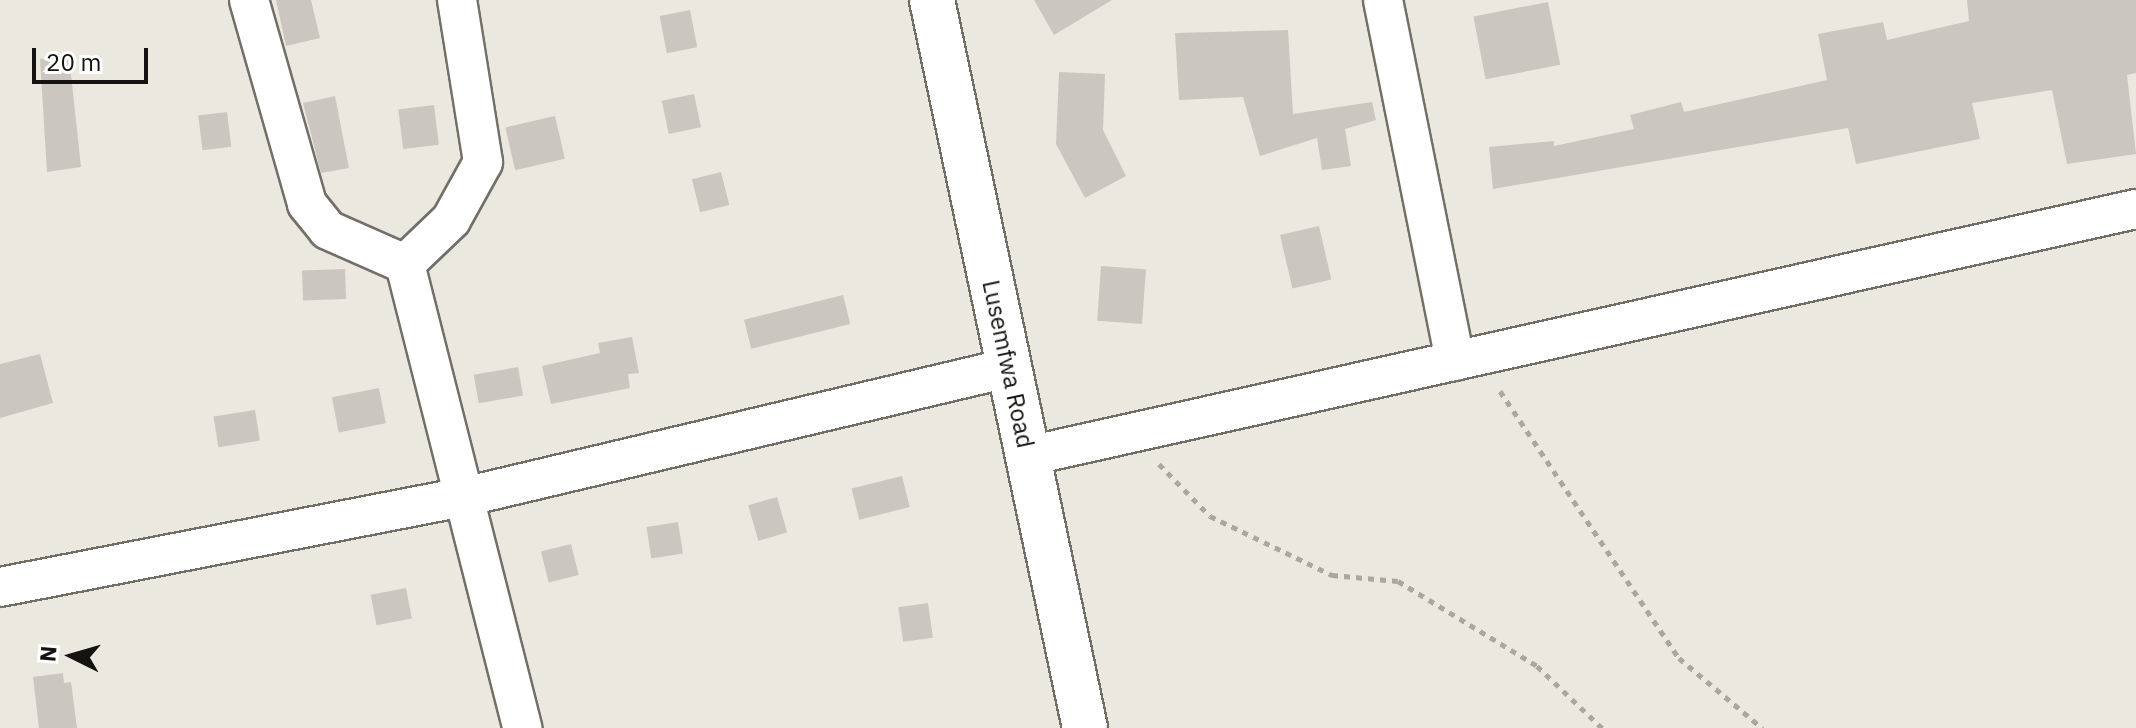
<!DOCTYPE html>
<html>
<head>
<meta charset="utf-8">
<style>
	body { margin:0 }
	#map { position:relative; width:2136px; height:728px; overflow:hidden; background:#ebe8e0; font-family:"IBM Plex Sans",sans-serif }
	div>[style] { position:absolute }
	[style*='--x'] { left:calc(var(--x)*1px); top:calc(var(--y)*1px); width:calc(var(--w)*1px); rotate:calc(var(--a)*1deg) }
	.building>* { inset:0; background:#cbc7c0; transform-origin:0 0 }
	.path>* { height:5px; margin-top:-2.5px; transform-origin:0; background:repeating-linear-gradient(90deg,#a9a7a0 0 6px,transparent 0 12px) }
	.roads { filter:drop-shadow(2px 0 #726f68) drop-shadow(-2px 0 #726f68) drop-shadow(0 2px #726f68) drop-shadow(0 -2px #726f68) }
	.minor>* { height:38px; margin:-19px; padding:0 19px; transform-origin:19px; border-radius:19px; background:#fff }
	.tertiary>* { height:44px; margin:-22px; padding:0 22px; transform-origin:22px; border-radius:22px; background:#fff }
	span { translate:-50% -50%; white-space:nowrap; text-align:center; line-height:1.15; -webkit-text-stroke:6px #fff; paint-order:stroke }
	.street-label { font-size:24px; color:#141310 }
	.north { position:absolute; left:32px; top:616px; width:80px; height:80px; -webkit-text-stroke:6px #fff; paint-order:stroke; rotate:275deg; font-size:22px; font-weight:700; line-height:32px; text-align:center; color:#141310 }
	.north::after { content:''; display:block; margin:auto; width:28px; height:36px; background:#141310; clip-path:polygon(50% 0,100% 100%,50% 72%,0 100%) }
	.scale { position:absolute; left:32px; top:48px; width:116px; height:36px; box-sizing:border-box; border:4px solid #141310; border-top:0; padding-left:10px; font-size:24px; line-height:28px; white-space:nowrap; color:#141310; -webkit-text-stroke:6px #fff; paint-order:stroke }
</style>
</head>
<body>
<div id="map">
	<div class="building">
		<i style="clip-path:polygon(276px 0,311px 0,320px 38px,286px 46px)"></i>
		<i style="clip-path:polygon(1034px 0,1112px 0,1054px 35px)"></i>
		<i style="clip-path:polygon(1967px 0,2136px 0,2136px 73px,2127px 75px,2136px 154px,2067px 164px,2052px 90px,1972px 103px,1980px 139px,1856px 164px,1848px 128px,1493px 189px,1489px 147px,1554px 141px,1554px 146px,1634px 129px,1630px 115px,1681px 102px,1684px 112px,1827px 80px,1818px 34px,1883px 22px,1887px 40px,1969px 21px)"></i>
		<i style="left:1548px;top:2px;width:64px;height:76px;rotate:79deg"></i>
		<i style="left:690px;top:10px;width:38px;height:31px;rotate:79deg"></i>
		<i style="clip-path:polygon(1288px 30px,1293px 114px,1372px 102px,1376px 120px,1345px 129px,1351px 166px,1322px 170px,1317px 138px,1260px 156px,1243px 97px,1179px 100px,1175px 33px)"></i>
		<i style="clip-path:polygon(69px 56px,81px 167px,47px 172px,40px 59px)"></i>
		<i style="clip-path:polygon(1059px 72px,1105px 74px,1103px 130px,1126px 176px,1085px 198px,1056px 144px)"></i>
		<i style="left:694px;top:94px;width:34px;height:33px;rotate:78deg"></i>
		<i style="clip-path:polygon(335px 96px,349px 168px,321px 173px,303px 103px)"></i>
		<i style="left:434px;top:105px;width:40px;height:36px;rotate:83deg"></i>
		<i style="left:227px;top:112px;width:35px;height:29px;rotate:83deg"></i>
		<i style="left:555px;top:116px;width:44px;height:51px;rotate:77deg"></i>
		<i style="left:721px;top:172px;width:34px;height:30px;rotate:76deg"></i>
		<i style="left:1319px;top:226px;width:55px;height:40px;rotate:77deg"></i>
		<i style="left:1101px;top:266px;width:45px;height:55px;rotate:4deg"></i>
		<i style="left:345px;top:269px;width:30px;height:43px;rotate:88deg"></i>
		<i style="left:843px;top:295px;width:30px;height:102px;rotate:76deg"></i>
		<i style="clip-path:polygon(632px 337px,639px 373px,628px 374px,630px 388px,551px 404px,542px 366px,600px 353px,598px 343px)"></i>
		<i style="clip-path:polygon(40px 354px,53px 403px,0 418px,0 364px)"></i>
		<i style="left:518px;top:367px;width:29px;height:45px;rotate:80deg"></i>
		<i style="left:379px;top:388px;width:36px;height:48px;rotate:79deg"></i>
		<i style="left:255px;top:410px;width:31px;height:42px;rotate:81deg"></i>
		<i style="left:902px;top:476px;width:32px;height:52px;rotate:76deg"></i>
		<i style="left:777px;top:497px;width:37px;height:30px;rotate:74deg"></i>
		<i style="left:678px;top:522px;width:32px;height:32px;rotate:81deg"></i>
		<i style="left:571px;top:544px;width:32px;height:31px;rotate:76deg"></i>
		<i style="left:406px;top:588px;width:31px;height:36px;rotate:79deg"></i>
		<i style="left:928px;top:603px;width:35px;height:30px;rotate:82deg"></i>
		<i style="clip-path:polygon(63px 673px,64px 683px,71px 682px,77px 728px,39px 728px,33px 677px)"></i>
	</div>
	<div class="path">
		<i style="--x:1500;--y:391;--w:321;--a:56.2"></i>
		<i style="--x:1679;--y:658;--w:109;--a:40.1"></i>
		<i style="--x:1159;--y:464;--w:73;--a:45.6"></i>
		<i style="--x:1210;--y:516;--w:136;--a:25.8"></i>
		<i style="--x:1332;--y:575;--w:66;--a:5.2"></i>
		<i style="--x:1398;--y:581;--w:163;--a:31.4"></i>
		<i style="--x:1537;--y:666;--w:90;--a:43.6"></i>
	</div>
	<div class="roads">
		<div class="minor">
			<i style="--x:249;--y:0;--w:212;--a:74.1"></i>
			<i style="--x:307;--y:204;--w:33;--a:51"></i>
			<i style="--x:328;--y:230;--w:84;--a:23.8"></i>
			<i style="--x:1383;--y:0;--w:368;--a:78.7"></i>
			<i style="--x:405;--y:264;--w:479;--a:75.8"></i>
			<i style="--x:405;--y:264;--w:64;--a:-43.7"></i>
			<i style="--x:451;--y:220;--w:66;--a:-61.1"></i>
			<i style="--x:483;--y:162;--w:164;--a:-99.1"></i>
			<i style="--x:1028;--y:456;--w:1135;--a:-12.57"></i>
			<i style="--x:0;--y:587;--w:477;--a:-11"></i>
			<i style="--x:468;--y:496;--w:555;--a:-13.34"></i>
		</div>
		<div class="tertiary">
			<i style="--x:932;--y:0;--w:744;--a:78.13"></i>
		</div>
	</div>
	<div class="street-label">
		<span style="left:1008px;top:364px;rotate:78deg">Lusemfwa Road</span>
	</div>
	<div class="north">N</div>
	<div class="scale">20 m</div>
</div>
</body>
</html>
